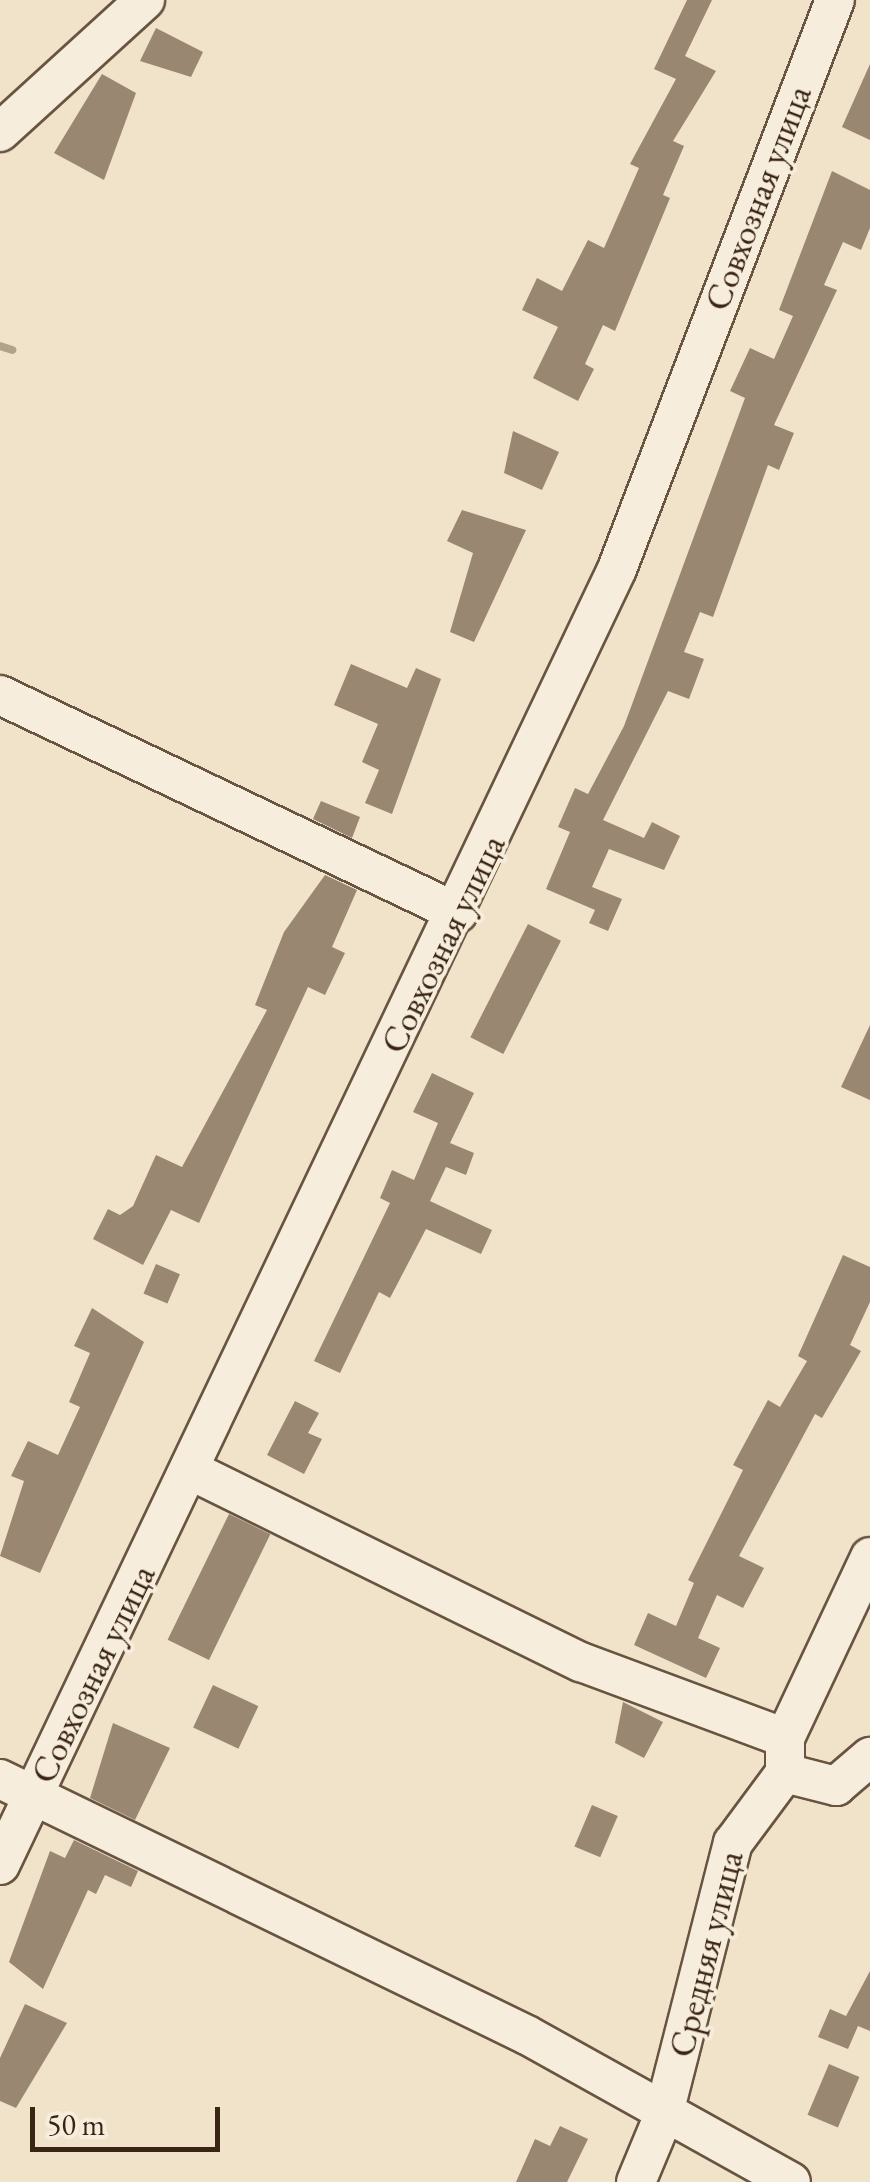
<!DOCTYPE html>
<html>
<head>
<meta charset="utf-8">
<style>
	body { margin:0 }
	#map { position:relative; width:870px; height:2182px; overflow:hidden; background:#f1e3c9; font-family:"EB Garamond",serif }
	div>[style] { position:absolute }
	[style*='--x'] { left:calc(var(--x)*1px); top:calc(var(--y)*1px); width:calc(var(--w)*1px); rotate:calc(var(--a)*1deg) }
	.stream>* { height:8px; margin:-4px; padding:0 4px; transform-origin:4px; border-radius:4px; background:#b3a28b }
	.building>* { inset:0; background:#998772; transform-origin:0 0 }
	.roads { filter:drop-shadow(2px 0 #685440) drop-shadow(-2px 0 #685440) drop-shadow(0 2px #685440) drop-shadow(0 -2px #685440) }
	.minor>* { height:38px; margin:-19px; padding:0 19px; transform-origin:19px; border-radius:19px; background:#f6eddc }
	span { translate:-50% -50%; white-space:nowrap; text-align:center; line-height:1.15; -webkit-text-stroke:8px #f6eddc; paint-order:stroke }
	.street-label { font-size:35px; color:#3a2413 }
	.scale { position:absolute; left:30px; top:2107px; width:190px; height:45px; box-sizing:border-box; border:5px solid #3a2413; border-top:0; padding-left:12px; font-size:30px; line-height:35px; white-space:nowrap; color:#3a2413; -webkit-text-stroke:8px #f6eddc; paint-order:stroke }
</style>
</head>
<body>
<div id="map">
	<div class="stream">
		<i style="--x:0;--y:346;--w:13;--a:18"></i>
	</div>
	<div class="building">
		<i style="clip-path:polygon(687px 0,712px 0,685px 56px,716px 71px,673px 141px,684px 146px,663px 195px,670px 198px,615px 331px,603px 325px,585px 364px,594px 369px,578px 401px,533px 378px,558px 327px,522px 310px,537px 278px,562px 291px,588px 240px,604px 248px,639px 168px,630px 164px,676px 79px,654px 69px)"></i>
		<i style="clip-path:polygon(156px 28px,203px 52px,191px 77px,140px 61px)"></i>
		<i style="clip-path:polygon(870px 64px,870px 140px,842px 127px)"></i>
		<i style="clip-path:polygon(102px 74px,136px 93px,104px 180px,54px 153px)"></i>
		<i style="clip-path:polygon(832px 171px,870px 190px,870px 228px,861px 250px,843px 242px,824px 285px,837px 290px,774px 425px,794px 433px,779px 470px,768px 465px,713px 617px,700px 612px,684px 652px,704px 659px,689px 699px,668px 691px,603px 820px,644px 838px,652px 822px,680px 836px,664px 870px,609px 849px,592px 887px,622px 899px,608px 931px,589px 923px,595px 910px,546px 889px,570px 832px,558px 827px,575px 788px,588px 794px,624px 726px,745px 398px,730px 391px,750px 348px,774px 359px,793px 316px,779px 310px)"></i>
		<i style="clip-path:polygon(513px 431px,559px 452px,542px 490px,504px 473px)"></i>
		<i style="clip-path:polygon(462px 510px,526px 530px,474px 642px,450px 632px,473px 553px,447px 541px)"></i>
		<i style="clip-path:polygon(351px 664px,407px 688px,416px 668px,441px 679px,392px 814px,365px 803px,379px 770px,362px 762px,378px 724px,334px 705px)"></i>
		<i style="clip-path:polygon(321px 801px,360px 817px,352px 838px,313px 819px)"></i>
		<i style="clip-path:polygon(325px 875px,357px 890px,332px 947px,345px 953px,325px 995px,308px 987px,199px 1223px,171px 1210px,143px 1265px,93px 1239px,108px 1209px,120px 1215px,133px 1206px,156px 1155px,182px 1167px,267px 1010px,255px 1005px,284px 932px)"></i>
		<i style="left:528px;top:924px;width:37px;height:127px;rotate:27deg"></i>
		<i style="clip-path:polygon(870px 1025px,870px 1100px,841px 1087px)"></i>
		<i style="clip-path:polygon(432px 1073px,474px 1093px,450px 1143px,474px 1153px,466px 1175px,446px 1167px,430px 1201px,492px 1230px,481px 1254px,426px 1229px,390px 1298px,379px 1292px,340px 1373px,314px 1361px,390px 1203px,380px 1198px,392px 1170px,414px 1180px,438px 1123px,413px 1112px)"></i>
		<i style="clip-path:polygon(843px 1255px,870px 1267px,870px 1302px,850px 1345px,861px 1351px,822px 1418px,815px 1414px,739px 1556px,764px 1568px,743px 1608px,717px 1595px,698px 1638px,720px 1648px,706px 1678px,634px 1645px,648px 1613px,676px 1626px,694px 1583px,688px 1580px,743px 1470px,733px 1465px,768px 1400px,780px 1407px,807px 1361px,798px 1356px)"></i>
		<i style="left:156px;top:1264px;width:26px;height:32px;rotate:23deg"></i>
		<i style="clip-path:polygon(92px 1308px,144px 1342px,40px 1573px,0 1556px,24px 1481px,11px 1476px,28px 1441px,58px 1455px,80px 1407px,69px 1402px,90px 1353px,74px 1346px)"></i>
		<i style="clip-path:polygon(295px 1401px,319px 1413px,308px 1433px,322px 1439px,304px 1474px,267px 1455px)"></i>
		<i style="left:229px;top:1514px;width:46px;height:140px;rotate:26deg"></i>
		<i style="left:213px;top:1685px;width:50px;height:47px;rotate:25deg"></i>
		<i style="clip-path:polygon(623px 1702px,663px 1722px,644px 1758px,615px 1743px)"></i>
		<i style="clip-path:polygon(113px 1723px,170px 1748px,135px 1820px,90px 1798px)"></i>
		<i style="left:592px;top:1805px;width:28px;height:45px;rotate:23deg"></i>
		<i style="clip-path:polygon(74px 1840px,138px 1871px,131px 1887px,105px 1875px,96px 1894px,88px 1890px,43px 1989px,9px 1962px,50px 1851px,65px 1858px)"></i>
		<i style="clip-path:polygon(870px 1971px,870px 2031px,858px 2026px,848px 2049px,818px 2037px,830px 2009px,846px 2016px)"></i>
		<i style="clip-path:polygon(25px 2004px,67px 2023px,16px 2108px,0 2101px,0 2058px)"></i>
		<i style="left:829px;top:2064px;width:33px;height:55px;rotate:23deg"></i>
		<i style="clip-path:polygon(560px 2126px,588px 2139px,567px 2182px,516px 2182px,535px 2139px,550px 2146px)"></i>
	</div>
	<div class="roads">
		<div class="minor">
			<i style="--x:0;--y:132;--w:196;--a:-42.3"></i>
			<i style="--x:0;--y:695;--w:507;--a:25.45"></i>
			<i style="--x:190;--y:1470;--w:436;--a:26.2"></i>
			<i style="--x:581;--y:1662;--w:218;--a:20.4"></i>
			<i style="--x:785;--y:1738;--w:35;--a:90"></i>
			<i style="--x:785;--y:1738;--w:200;--a:-64.8"></i>
			<i style="--x:0;--y:1779;--w:586;--a:25.91"></i>
			<i style="--x:527;--y:2035;--w:302;--a:29.1"></i>
			<i style="--x:0;--y:1865;--w:1435;--a:-64.54"></i>
			<i style="--x:617;--y:569;--w:609;--a:-69.04"></i>
			<i style="--x:636;--y:2182;--w:70;--a:-67.4"></i>
			<i style="--x:663;--y:2117;--w:283;--a:-75.7"></i>
			<i style="--x:733;--y:1843;--w:87;--a:-53.4"></i>
			<i style="--x:785;--y:1773;--w:53;--a:14.3"></i>
			<i style="--x:836;--y:1786;--w:45;--a:-40.5"></i>
		</div>
	</div>
	<div class="street-label">
		<span style="left:758px;top:198px;rotate:-69deg">Совхозная улица</span>
		<span style="left:443px;top:944px;rotate:-64deg">Совхозная улица</span>
		<span style="left:93px;top:1674px;rotate:-64deg">Совхозная улица</span>
		<span style="left:706px;top:1954px;rotate:-76deg">Средняя улица</span>
	</div>
	<div class="scale">50 m</div>
</div>
</body>
</html>
